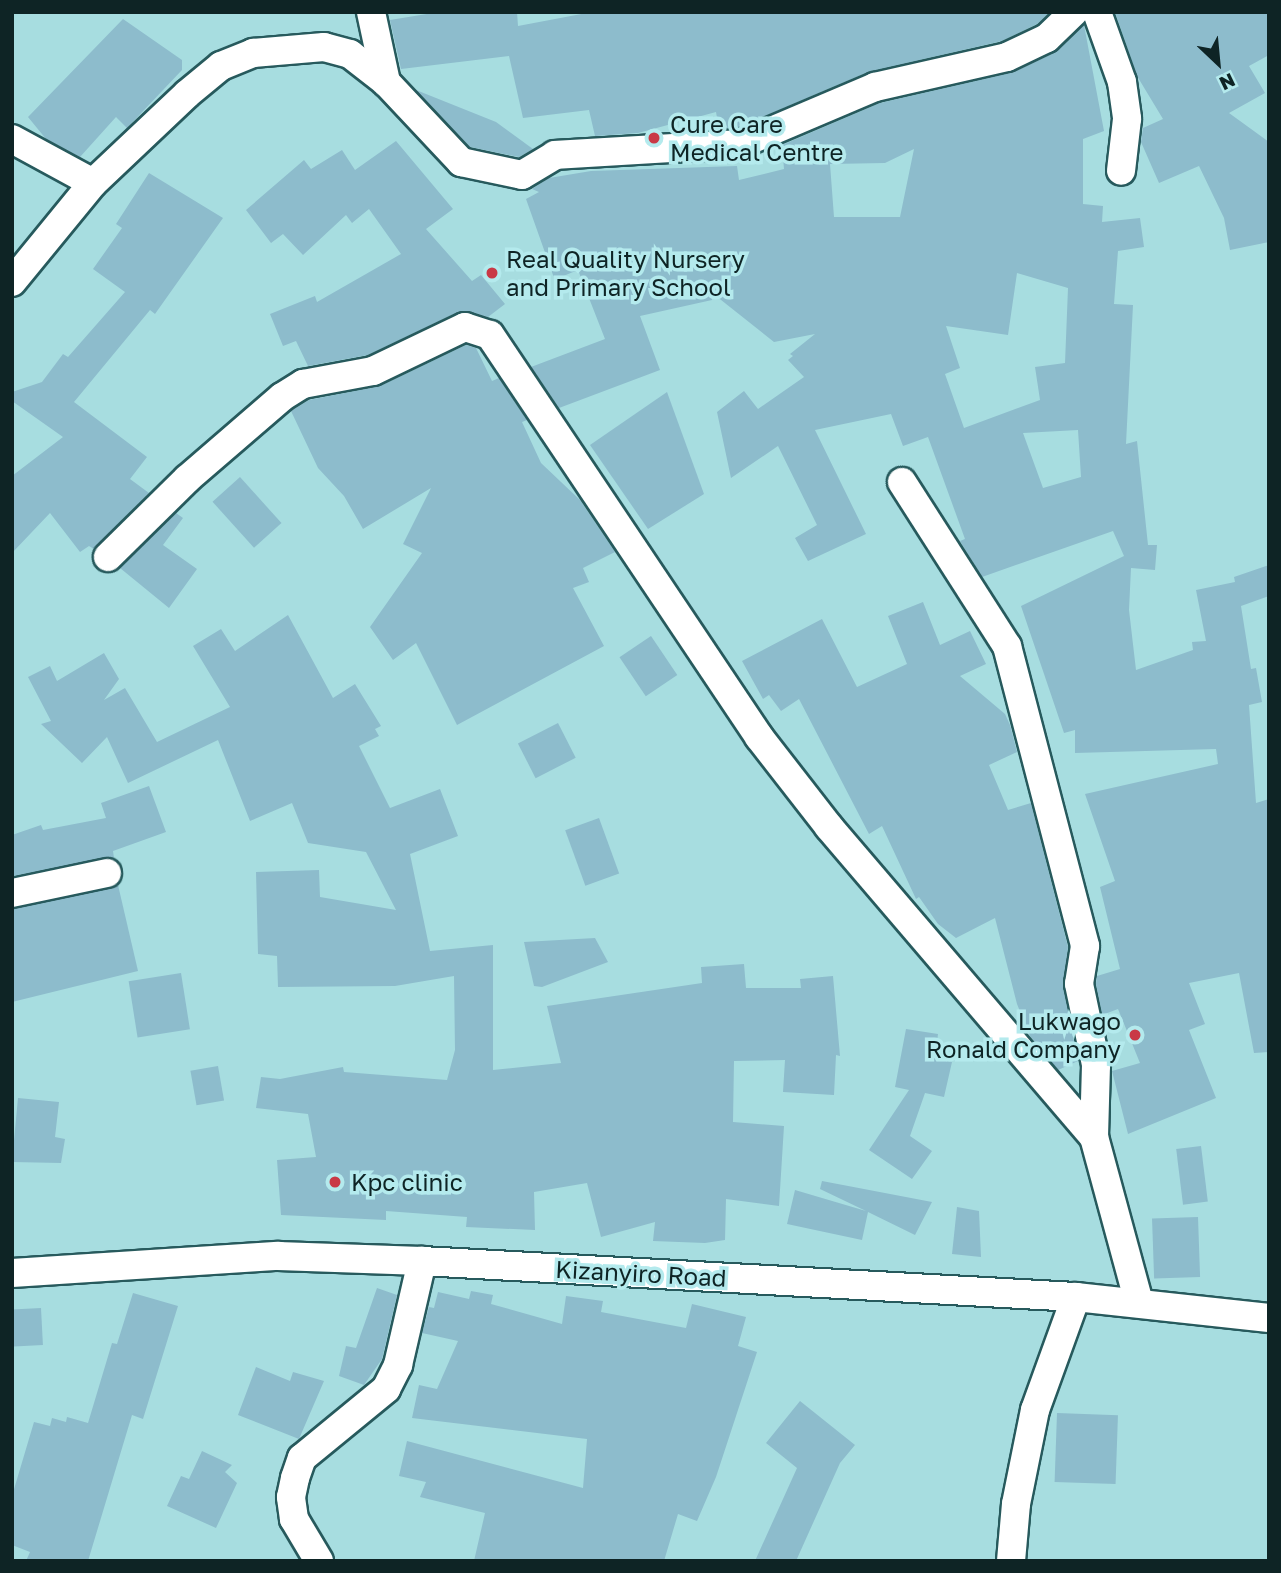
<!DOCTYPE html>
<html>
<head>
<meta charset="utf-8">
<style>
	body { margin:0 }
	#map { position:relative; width:1281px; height:1573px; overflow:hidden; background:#a7dde0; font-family:"Golos Text",sans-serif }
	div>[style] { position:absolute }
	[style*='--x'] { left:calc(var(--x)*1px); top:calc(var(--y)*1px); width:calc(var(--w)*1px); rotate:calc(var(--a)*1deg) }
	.building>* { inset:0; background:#8dbccc; transform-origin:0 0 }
	.roads { filter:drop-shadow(2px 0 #275a5d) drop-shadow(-2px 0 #275a5d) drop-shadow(0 2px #275a5d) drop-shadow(0 -2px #275a5d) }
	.minor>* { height:28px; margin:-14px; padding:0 14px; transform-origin:14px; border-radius:14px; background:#fff }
	.dots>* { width:19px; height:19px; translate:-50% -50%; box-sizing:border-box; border:4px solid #b4eaed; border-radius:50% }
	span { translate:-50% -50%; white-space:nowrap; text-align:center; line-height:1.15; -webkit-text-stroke:7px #b4eaed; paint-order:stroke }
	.poi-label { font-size:24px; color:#0e2425 }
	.left { translate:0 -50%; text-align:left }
	.right { translate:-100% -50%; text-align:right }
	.street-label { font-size:24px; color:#0e2425 }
	.frame { position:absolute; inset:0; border:14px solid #0e2425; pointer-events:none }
	.north { position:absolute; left:1183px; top:28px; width:70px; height:70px; -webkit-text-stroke:5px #b4eaed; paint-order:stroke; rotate:154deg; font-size:19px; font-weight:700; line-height:28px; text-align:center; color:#0e2425 }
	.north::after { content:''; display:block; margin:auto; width:24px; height:32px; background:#0e2425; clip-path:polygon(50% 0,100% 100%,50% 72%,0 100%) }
</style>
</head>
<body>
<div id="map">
	<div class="building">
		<i style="clip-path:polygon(439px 12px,517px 12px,518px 26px,592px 12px,1050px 12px,1037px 24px,1002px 41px,868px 72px,737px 128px,719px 129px,716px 112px,638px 133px,595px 136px,589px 110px,523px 118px,509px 56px,401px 69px,390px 20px)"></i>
		<i style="clip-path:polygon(1115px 12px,1269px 12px,1269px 55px,1249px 66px,1265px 93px,1229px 113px,1269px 142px,1269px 242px,1230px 250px,1224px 218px,1199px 166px,1159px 183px,1141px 142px,1143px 128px,1163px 119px,1137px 76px)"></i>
		<i style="clip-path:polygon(123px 19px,182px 60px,182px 70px,127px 128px,116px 117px,80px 157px,46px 139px,28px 117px)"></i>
		<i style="clip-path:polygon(evenodd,1084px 25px,1104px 131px,1083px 139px,1083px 204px,1103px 206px,1102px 222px,1140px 218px,1144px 247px,1118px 251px,1114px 304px,1133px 305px,1126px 444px,1137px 441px,1148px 545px,1157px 545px,1155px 570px,1131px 568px,1129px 610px,1136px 670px,1193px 650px,1192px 642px,1206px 641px,1196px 590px,1235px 582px,1234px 577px,1269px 565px,1269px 596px,1241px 606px,1251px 669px,1256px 668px,1262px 702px,1249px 705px,1256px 803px,1269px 799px,1269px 1052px,1254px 1053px,1239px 973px,1189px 983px,1205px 1024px,1189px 1030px,1216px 1098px,1128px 1134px,1112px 1071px,1140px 1063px,1118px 1009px,1102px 1015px,1096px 984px,1097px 976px,1120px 969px,1100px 887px,1115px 881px,1085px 794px,1218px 764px,1216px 749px,1075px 753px,1075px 730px,1064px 733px,1021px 606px,1124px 556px,1113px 531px,982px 577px,960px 541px,965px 539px,928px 437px,903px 446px,891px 414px,815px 430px,866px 534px,808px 561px,795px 538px,817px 525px,778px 446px,731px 478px,717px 412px,744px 391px,758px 409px,804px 377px,788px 360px,793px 356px,790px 354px,815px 334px,774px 342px,711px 292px,712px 300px,640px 316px,660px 370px,559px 408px,531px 367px,605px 339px,578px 270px,556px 279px,553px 275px,526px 199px,539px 192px,532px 189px,549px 178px,591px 171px,737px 166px,739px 180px,784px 169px,782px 145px,880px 103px,1014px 72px,1054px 53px,1084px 25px,914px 149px,900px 217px,834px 217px,830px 164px,885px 163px,914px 149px,1084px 25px,1017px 273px,1068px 288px,1065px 363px,1035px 367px,1040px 400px,964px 428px,945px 374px,960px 368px,946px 326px,1008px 335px,1017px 273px,1084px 25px,1078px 430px,1081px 477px,1043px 488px,1023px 433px,1078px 430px)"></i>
		<i style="clip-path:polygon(416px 90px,496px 122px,533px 149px,519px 157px,470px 147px)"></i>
		<i style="clip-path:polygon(396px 141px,453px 209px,426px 229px,472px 281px,481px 275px,505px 304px,488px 317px,458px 312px,368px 355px,308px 366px,296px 341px,283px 346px,270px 314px,315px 296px,317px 302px,401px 254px,369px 209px,352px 223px,346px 215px,303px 255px,283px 234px,271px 243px,246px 210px,304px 160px,311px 169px,342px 150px,355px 170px)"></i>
		<i style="clip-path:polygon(149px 173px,223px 218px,155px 314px,150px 310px,74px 402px,147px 457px,130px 479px,149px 493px,94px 549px,89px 546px,80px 552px,50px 513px,12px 553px,12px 476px,63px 437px,12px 401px,12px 392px,42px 382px,63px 354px,68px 357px,125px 292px,93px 269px,122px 228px,116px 224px)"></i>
		<i style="clip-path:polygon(466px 345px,476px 348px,492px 381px,499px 378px,527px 420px,522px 422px,541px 463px,580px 500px,615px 552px,583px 568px,589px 582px,573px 588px,604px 646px,457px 725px,416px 643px,393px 660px,370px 627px,422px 553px,403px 544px,431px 488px,363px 529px,344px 496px,318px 468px,291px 411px,309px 400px,380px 386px)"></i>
		<i style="clip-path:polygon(667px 392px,704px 494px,648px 529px,590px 445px)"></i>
		<i style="left:240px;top:477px;width:62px;height:37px;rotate:48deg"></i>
		<i style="clip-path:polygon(176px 513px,183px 518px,163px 545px,197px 569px,169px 608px,120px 568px)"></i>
		<i style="clip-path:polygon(923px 602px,940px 645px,970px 631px,986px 664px,960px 676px,1005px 714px,1010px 725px,1017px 752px,989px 765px,1008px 810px,1031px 803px,1068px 947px,1063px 987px,1078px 1061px,1058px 1070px,1030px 1036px,1017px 1004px,995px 918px,956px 938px,938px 924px,919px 897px,916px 899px,882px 826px,869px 834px,799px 699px,781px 711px,769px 695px,763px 699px,742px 661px,822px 619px,857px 687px,907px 664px,888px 616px)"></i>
		<i style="clip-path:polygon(288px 615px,333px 698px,355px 684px,381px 726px,375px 729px,379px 736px,359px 746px,390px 808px,440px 789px,458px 836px,410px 854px,430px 951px,493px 945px,493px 1070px,561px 1063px,547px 1006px,702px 983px,701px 967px,744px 964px,746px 988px,801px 988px,800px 979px,833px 976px,840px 1056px,836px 1055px,834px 1095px,783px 1092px,785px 1060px,734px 1061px,733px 1122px,784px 1126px,779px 1206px,726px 1199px,725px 1240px,705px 1243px,653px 1241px,655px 1222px,601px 1237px,587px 1183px,534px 1192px,535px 1230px,466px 1227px,467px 1217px,386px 1211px,386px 1220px,281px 1215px,277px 1160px,316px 1157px,308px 1114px,256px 1108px,261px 1077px,280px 1079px,343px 1067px,344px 1072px,447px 1080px,455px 1050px,454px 976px,395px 986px,278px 987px,277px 956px,258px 954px,256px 872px,319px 870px,320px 897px,396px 910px,366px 852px,308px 843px,292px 803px,250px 821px,218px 740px,128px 783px,107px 737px,82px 763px,41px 724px,51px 721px,28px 677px,50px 666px,57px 681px,104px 653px,119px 679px,104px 700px,125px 688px,157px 742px,230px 707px,193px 646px,221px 629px,235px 651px)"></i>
		<i style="left:651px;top:636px;width:47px;height:38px;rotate:56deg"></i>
		<i style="left:558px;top:723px;width:39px;height:45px;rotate:63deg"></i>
		<i style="clip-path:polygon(149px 786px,166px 832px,113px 851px,114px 858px,12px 876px,12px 835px,41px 825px,43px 830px,106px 818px,101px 803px)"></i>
		<i style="left:599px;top:818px;width:59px;height:36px;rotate:70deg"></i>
		<i style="clip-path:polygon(118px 885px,138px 971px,12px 1002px,12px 909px)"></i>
		<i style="clip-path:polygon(595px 938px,608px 962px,542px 987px,534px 986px,524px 942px)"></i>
		<i style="left:181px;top:973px;width:57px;height:53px;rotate:81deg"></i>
		<i style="clip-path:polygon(906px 1029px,938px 1034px,935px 1059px,952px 1062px,944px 1097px,925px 1093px,910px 1136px,932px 1151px,912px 1179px,869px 1150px,909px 1090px,895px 1087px)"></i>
		<i style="left:218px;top:1066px;width:35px;height:28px;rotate:80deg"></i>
		<i style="clip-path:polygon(18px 1098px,59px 1102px,55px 1137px,65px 1139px,61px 1163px,12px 1162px)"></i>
		<i style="left:1201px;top:1146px;width:56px;height:25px;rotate:83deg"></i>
		<i style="clip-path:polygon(822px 1181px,932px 1202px,915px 1235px,868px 1212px,862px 1240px,787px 1224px,795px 1190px,866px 1211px,820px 1189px)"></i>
		<i style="clip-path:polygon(957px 1207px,979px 1211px,981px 1257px,952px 1254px)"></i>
		<i style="left:1198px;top:1217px;width:60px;height:46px;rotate:88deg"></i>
		<i style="clip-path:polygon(377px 1288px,397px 1295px,382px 1359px,364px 1385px,339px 1376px,346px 1346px,356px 1348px)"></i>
		<i style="clip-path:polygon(471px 1291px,493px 1295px,491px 1304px,562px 1324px,566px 1296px,603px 1301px,601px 1312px,686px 1328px,692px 1304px,746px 1317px,738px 1346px,757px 1352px,716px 1477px,697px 1521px,678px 1514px,664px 1561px,474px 1561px,485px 1513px,420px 1497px,426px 1482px,399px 1476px,407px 1441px,583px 1488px,587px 1439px,412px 1418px,419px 1385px,437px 1389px,458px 1341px,422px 1333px,429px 1307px,434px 1308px,438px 1292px,469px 1299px)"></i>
		<i style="clip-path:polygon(133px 1293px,178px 1306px,143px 1419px,132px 1415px,88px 1561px,26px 1561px,30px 1552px,12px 1545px,12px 1496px,34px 1422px,50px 1426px,52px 1418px,66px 1422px,67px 1417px,88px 1423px,112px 1343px,117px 1344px)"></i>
		<i style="left:41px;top:1308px;width:37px;height:29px;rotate:87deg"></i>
		<i style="clip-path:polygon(256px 1367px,290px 1381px,293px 1372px,324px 1381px,299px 1439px,238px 1415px)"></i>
		<i style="clip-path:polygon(800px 1401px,855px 1445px,840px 1463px,796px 1561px,755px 1561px,797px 1468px,766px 1443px)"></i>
		<i style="left:1057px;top:1413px;width:61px;height:69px;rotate:2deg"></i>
		<i style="clip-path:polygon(202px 1451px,232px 1465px,225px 1472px,237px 1483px,216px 1528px,167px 1506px,181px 1476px,189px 1479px)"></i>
	</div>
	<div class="roads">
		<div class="minor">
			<i style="--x:371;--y:12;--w:72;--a:77.9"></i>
			<i style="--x:1097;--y:12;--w:74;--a:70.3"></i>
			<i style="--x:1122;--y:82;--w:37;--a:82"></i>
			<i style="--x:1127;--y:119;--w:52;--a:96.6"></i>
			<i style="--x:12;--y:139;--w:92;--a:28.5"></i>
			<i style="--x:12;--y:282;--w:128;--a:-50.7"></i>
			<i style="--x:93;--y:183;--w:129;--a:-43.4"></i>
			<i style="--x:187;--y:94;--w:44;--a:-39.5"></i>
			<i style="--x:221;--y:66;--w:35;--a:-22"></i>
			<i style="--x:253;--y:53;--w:71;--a:-4.8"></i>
			<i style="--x:324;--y:47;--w:27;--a:15"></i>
			<i style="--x:350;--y:54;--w:46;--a:37.9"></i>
			<i style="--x:386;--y:82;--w:110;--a:46.8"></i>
			<i style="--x:461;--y:162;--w:62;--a:12"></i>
			<i style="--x:522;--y:175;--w:39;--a:-31"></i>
			<i style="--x:555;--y:155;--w:186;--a:-3.4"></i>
			<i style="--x:741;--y:144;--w:146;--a:-23"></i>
			<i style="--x:875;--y:87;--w:135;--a:-12.8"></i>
			<i style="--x:1007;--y:57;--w:44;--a:-25.4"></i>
			<i style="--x:1047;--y:38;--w:37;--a:-44"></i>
			<i style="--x:902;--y:482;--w:195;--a:57.4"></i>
			<i style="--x:1007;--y:646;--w:310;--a:75.4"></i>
			<i style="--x:1085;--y:946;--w:38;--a:99"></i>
			<i style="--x:1079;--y:984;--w:83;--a:78.1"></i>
			<i style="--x:1096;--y:1065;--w:72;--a:91.6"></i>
			<i style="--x:108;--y:557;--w:111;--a:-44.6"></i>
			<i style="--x:187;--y:479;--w:125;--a:-40.8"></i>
			<i style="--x:282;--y:397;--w:25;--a:-32"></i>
			<i style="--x:303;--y:384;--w:71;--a:-10.5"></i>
			<i style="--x:373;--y:371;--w:102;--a:-25.6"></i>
			<i style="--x:465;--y:327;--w:26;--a:18"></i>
			<i style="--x:490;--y:335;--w:484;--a:56.2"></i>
			<i style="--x:759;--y:737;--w:114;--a:52.1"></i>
			<i style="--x:829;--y:827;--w:408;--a:49.5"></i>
			<i style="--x:1094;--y:1137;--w:172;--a:74.8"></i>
			<i style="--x:12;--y:893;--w:97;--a:-11.9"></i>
			<i style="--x:12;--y:1273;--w:267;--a:-3.7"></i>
			<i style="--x:278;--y:1256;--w:144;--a:2"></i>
			<i style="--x:422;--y:1261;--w:655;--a:3.15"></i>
			<i style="--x:1076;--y:1297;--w:194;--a:6.2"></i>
			<i style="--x:319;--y:1561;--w:49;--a:-120.8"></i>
			<i style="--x:294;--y:1519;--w:22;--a:-98"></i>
			<i style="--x:291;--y:1497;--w:19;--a:-78"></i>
			<i style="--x:295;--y:1478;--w:21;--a:-71"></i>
			<i style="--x:302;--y:1458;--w:109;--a:-39.4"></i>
			<i style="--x:386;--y:1389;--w:27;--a:-63"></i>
			<i style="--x:398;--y:1365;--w:107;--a:-77"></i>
			<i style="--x:1011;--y:1561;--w:57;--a:-85"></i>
			<i style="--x:1016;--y:1504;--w:96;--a:-78.6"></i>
			<i style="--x:1035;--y:1410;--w:120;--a:-70.1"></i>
		</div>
	</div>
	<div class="dots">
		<i style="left:654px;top:138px;background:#c93946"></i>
		<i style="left:492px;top:273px;background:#c93946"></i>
		<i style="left:1135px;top:1035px;background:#c93946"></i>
		<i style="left:335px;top:1182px;background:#c93946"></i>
	</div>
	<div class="poi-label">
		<span class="left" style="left:670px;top:138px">Cure Care<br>Medical Centre</span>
		<span class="left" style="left:506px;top:273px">Real Quality Nursery<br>and Primary School</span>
		<span class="right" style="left:1121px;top:1035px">Lukwago<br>Ronald Company</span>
		<span class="left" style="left:351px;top:1182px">Kpc clinic</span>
	</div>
	<div class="street-label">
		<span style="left:641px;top:1273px;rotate:3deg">Kizanyiro Road</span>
	</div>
	<div class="frame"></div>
	<div class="north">N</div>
</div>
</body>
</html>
